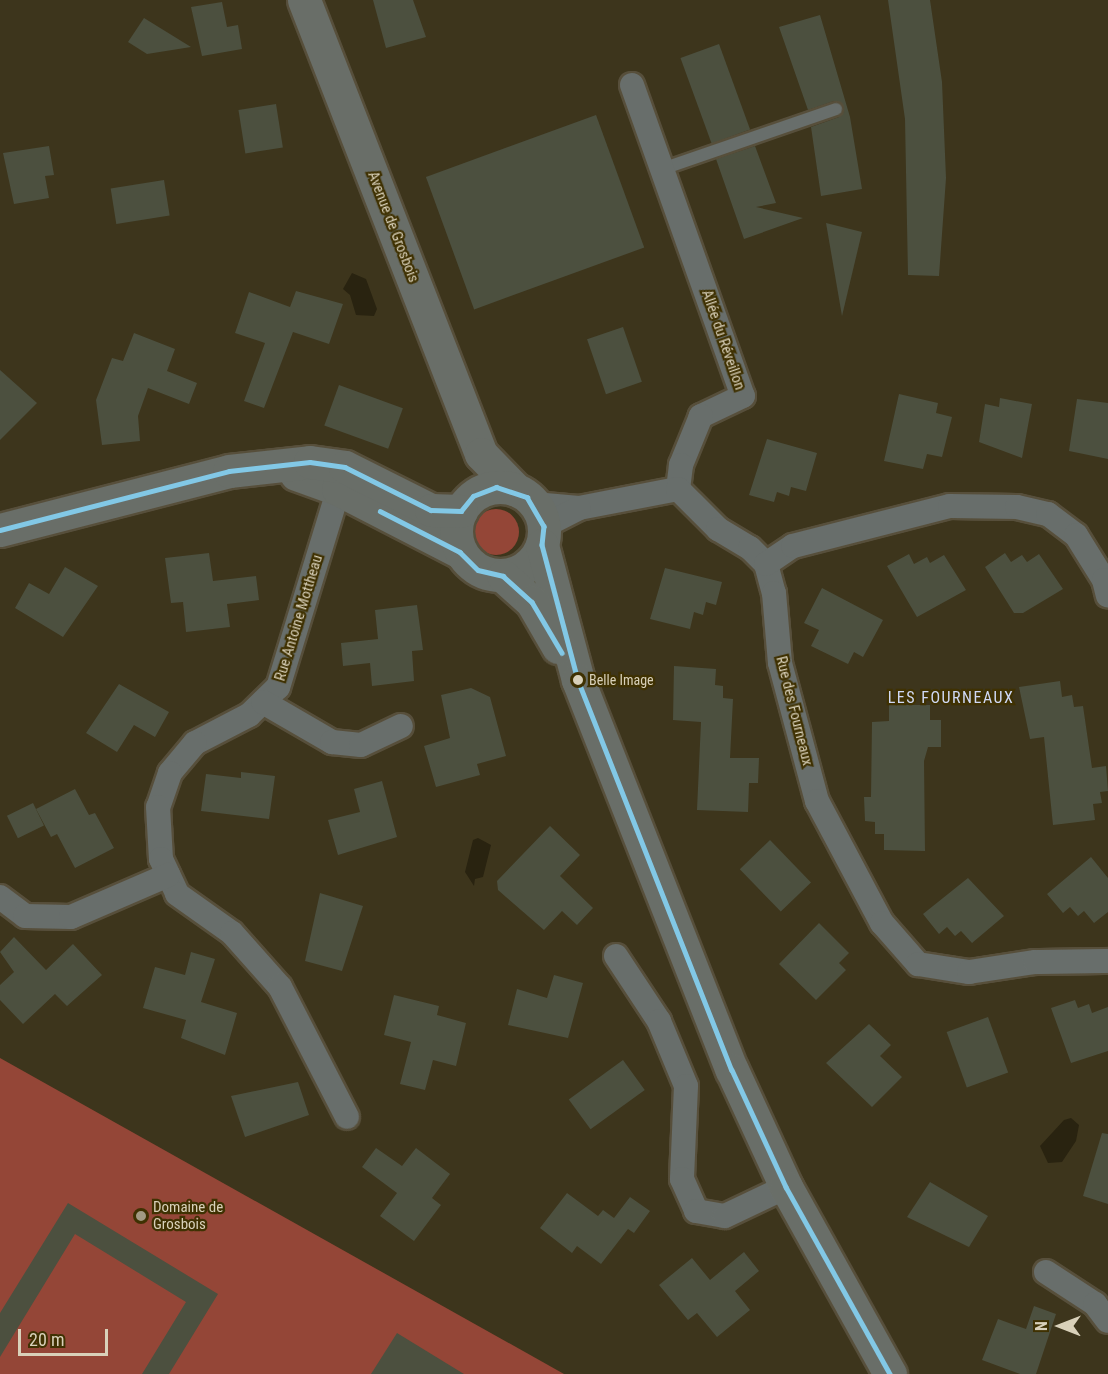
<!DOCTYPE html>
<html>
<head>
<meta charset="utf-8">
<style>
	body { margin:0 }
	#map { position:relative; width:1108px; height:1374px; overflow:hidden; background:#3d351c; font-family:"Roboto Condensed",sans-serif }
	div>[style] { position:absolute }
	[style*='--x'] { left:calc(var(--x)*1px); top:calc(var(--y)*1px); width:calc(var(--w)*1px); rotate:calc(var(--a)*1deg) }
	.green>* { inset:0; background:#944637 }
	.round { border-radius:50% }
	.water>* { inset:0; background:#292310 }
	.building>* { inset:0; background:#4c503f; transform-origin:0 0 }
	.roads { filter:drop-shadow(2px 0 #574f3b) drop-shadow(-2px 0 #574f3b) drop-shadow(0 2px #574f3b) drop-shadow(0 -2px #574f3b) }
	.lane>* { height:12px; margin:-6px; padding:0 6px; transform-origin:6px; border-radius:6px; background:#686e6b }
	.street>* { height:24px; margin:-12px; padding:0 12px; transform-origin:12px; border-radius:12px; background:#686e6b }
	.secondary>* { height:33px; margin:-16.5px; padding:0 16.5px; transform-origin:16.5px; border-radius:16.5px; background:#696e68 }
	.secondary>.ring { margin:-16.5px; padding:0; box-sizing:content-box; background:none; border:33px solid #696e68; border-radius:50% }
	.bus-1>* { height:4.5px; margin:-2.25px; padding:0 2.25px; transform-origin:2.25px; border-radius:2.25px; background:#82c8e6 }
	.dots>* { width:16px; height:16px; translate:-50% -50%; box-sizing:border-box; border:3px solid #3f3102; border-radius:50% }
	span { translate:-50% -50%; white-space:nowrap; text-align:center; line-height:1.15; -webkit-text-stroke:4.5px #3f3102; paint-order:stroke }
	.bus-label { font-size:14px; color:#d9d1ba }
	.left { translate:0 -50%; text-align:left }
	.street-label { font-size:15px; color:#d9d1ba }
	.poi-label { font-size:15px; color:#d9d1ba }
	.neighbourhood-label { font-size:16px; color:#d0d9f5; letter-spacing:1.5px }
	.north { position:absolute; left:1030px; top:1296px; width:60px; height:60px; -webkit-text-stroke:4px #3f3102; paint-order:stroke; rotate:270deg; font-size:16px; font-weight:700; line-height:24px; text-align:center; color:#d9d1ba }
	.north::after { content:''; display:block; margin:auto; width:21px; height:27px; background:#d9d1ba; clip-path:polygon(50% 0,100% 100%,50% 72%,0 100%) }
	.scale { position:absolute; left:18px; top:1329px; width:90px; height:27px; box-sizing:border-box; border:3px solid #d9d1ba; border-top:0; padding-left:8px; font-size:18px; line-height:21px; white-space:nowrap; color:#d9d1ba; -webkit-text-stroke:4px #3f3102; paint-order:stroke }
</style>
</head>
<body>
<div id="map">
	<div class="green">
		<i class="round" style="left:473px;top:509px;width:46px;height:46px"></i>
		<i style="clip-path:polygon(0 1058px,564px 1374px,0 1374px)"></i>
	</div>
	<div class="water">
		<i style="clip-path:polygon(352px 273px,366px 279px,377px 309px,374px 316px,356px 315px,350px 295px,343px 289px)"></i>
		<i style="clip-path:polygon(478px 838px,491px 845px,483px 877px,475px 879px,474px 886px,465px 872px,473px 840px)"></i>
		<i style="clip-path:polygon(1071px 1118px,1079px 1125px,1076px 1141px,1062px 1162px,1048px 1163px,1040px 1146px,1064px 1120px)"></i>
	</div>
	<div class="building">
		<i style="clip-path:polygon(373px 0,413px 0,426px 37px,386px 48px)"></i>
		<i style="clip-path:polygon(888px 0,930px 0,942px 82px,946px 178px,939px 276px,908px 275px,905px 119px)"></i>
		<i style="clip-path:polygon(222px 2px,227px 27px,238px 25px,242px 49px,202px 56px,191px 7px)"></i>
		<i style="clip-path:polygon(820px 15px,850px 117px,862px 189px,821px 196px,811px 127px,839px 117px,844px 107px,834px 101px,808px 110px,779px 27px)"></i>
		<i style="clip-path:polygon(144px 18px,191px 47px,147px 54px,128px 42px)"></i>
		<i style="left:719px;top:44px;width:91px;height:41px;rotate:70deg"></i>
		<i style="left:276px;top:104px;width:44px;height:38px;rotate:81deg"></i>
		<i style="left:596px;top:115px;width:141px;height:181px;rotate:70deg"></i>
		<i style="clip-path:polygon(49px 146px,54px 175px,45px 176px,49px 198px,14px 204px,3px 153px)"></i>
		<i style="clip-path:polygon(755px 146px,776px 203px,756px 207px,803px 218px,744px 239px,716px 159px)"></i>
		<i style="left:164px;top:180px;width:36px;height:54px;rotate:81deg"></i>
		<i style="clip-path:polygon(826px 223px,862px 232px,842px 316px)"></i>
		<i style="clip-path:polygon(296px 291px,343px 304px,329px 344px,293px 332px,264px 408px,244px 401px,265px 343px,235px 333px,249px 292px,290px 307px)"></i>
		<i style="left:623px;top:327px;width:58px;height:38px;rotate:71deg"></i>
		<i style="clip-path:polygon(134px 333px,175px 349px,167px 371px,197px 383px,189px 404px,148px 388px,138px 416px,140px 441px,102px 445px,96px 400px,112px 358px,123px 361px)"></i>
		<i style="clip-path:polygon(0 370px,37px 403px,0 440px)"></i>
		<i style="left:339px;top:385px;width:68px;height:43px;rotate:20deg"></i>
		<i style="clip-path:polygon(899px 394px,938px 403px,936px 413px,952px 417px,942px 457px,927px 454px,923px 469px,884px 461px)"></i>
		<i style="clip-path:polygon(1000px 398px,1032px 404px,1022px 458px,979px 442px,985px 404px,999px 407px)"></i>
		<i style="clip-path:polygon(1077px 399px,1108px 403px,1108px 459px,1069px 451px)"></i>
		<i style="clip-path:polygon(767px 439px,817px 453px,806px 491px,791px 487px,789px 496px,777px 492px,774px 502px,749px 495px)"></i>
		<i style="clip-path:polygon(209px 553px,213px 581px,256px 576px,259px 600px,227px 604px,230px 627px,186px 632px,183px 602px,171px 603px,165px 558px)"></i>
		<i style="clip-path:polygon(1005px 553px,1011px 562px,1022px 555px,1027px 562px,1039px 554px,1063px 589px,1023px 613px,1014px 613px,985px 567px)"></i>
		<i style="clip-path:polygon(909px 554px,914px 564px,927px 557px,930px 563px,944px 555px,966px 590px,917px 617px,887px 566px)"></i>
		<i style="clip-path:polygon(65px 567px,98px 586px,63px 637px,15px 608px,29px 583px,49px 594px)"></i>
		<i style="clip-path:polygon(665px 568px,722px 582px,716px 605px,706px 602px,703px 615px,694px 612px,690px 629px,650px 619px)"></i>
		<i style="clip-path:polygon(822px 588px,883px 620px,863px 657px,854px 652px,848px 664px,811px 646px,819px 630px,804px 623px)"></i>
		<i style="clip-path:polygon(417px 605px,423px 650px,412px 651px,414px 681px,372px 686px,370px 663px,343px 666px,341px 643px,378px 639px,375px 610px)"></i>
		<i style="clip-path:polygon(674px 666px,716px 669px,715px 685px,723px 686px,723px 698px,733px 699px,730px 758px,759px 758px,758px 783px,749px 783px,748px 812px,697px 810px,701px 722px,673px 720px)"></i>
		<i style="clip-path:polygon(1060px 681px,1062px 697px,1072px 695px,1074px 707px,1083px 706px,1092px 768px,1106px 766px,1108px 791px,1100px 792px,1102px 803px,1093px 804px,1095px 820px,1053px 825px,1044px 737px,1030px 739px,1019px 687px)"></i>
		<i style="clip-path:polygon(119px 684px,169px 712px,155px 737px,134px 725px,117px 752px,86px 733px)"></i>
		<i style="clip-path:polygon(471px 688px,490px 697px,506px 756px,477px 764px,480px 775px,436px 787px,424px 746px,450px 738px,441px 695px)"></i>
		<i style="clip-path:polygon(889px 705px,930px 705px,930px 720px,941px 720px,941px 747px,928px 747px,924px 761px,925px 851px,884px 850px,884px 834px,875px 834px,875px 822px,865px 821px,864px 797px,871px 797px,872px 722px,889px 721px)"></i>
		<i style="clip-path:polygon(241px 772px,275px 776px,269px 819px,201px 811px,206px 774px,241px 778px)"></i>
		<i style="clip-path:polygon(382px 781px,397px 837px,338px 855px,328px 820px,360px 812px,354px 789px)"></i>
		<i style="clip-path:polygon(75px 789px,89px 815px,95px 813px,114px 848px,75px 868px,57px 834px,51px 837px,36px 809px)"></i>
		<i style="left:33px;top:803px;width:25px;height:29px;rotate:64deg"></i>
		<i style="clip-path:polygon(550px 826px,580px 855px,560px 876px,593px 908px,577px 925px,562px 911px,544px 930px,498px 890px,497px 881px)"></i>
		<i style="left:770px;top:840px;width:59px;height:42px;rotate:46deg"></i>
		<i style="clip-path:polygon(1091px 857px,1108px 878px,1108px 912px,1094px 923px,1084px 911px,1078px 916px,1070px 907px,1063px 913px,1047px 894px)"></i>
		<i style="clip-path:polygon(968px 878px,1004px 916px,972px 943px,961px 931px,955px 936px,947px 927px,939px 934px,923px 914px)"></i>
		<i style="clip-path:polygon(320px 893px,363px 906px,342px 971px,305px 961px)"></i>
		<i style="clip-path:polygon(819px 923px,849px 953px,839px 963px,846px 970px,816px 1000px,779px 964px)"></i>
		<i style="clip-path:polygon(14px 937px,46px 970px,73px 944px,102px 975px,67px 1006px,55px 994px,23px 1024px,0 1000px,0 985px,14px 972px,0 952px)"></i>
		<i style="clip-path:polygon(191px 952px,215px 959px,201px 1002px,237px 1013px,225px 1055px,181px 1038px,186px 1020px,143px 1008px,155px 967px,185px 975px)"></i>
		<i style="clip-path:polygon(554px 975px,583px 983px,568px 1038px,508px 1025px,517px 989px,547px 998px)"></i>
		<i style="clip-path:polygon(394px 995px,439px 1006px,437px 1015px,466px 1023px,456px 1066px,433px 1060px,425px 1090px,400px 1084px,411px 1042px,384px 1035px)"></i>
		<i style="clip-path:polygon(1075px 1000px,1078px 1008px,1089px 1004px,1092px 1013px,1108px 1007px,1108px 1051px,1071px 1063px,1051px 1008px)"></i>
		<i style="left:988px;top:1017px;width:59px;height:44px;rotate:70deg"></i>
		<i style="clip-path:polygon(869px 1024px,891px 1045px,880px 1056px,902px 1077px,872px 1107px,826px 1063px)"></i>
		<i style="left:623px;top:1060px;width:37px;height:67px;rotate:54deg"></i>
		<i style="clip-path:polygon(298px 1082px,309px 1115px,245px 1137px,231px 1096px)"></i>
		<i style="clip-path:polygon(1102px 1133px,1108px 1134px,1108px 1204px,1083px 1196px)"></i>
		<i style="clip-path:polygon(376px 1148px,402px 1166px,416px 1148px,450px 1174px,432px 1198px,441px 1205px,414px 1241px,380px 1216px,397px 1193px,362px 1167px)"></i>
		<i style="clip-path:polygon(930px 1182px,988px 1216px,969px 1247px,907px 1217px)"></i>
		<i style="clip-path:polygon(567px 1193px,598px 1216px,603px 1210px,614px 1218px,630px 1197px,650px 1211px,634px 1233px,628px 1229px,601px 1264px,577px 1246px,572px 1253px,540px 1228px)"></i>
		<i style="clip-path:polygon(68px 1203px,218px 1294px,169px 1374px,142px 1374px,186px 1302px,75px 1234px,0 1357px,0 1313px)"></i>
		<i style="clip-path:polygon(744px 1252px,759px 1271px,735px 1291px,750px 1310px,717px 1337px,697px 1313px,688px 1320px,659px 1285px,692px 1258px,710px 1280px)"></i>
		<i style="clip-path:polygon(1034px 1306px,1056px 1314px,1036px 1374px,1020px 1374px,982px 1360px,998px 1319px,1026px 1329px)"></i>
		<i style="clip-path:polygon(397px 1333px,464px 1374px,371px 1374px)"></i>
	</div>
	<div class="roads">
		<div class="lane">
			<i style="--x:662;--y:169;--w:184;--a:-19"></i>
		</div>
		<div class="street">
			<i style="--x:632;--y:85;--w:330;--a:70.4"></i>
			<i style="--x:743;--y:396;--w:47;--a:154.5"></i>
			<i style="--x:701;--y:416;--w:53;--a:112.2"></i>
			<i style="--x:681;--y:465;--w:24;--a:97"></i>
			<i style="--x:343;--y:475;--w:222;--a:107"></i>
			<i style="--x:278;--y:687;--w:40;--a:136"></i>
			<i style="--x:249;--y:715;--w:61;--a:152.6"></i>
			<i style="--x:195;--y:743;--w:39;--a:130"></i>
			<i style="--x:170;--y:773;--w:36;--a:109"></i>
			<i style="--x:158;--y:807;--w:52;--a:86.7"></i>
			<i style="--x:161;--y:859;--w:38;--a:65"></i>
			<i style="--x:177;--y:894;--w:67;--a:35.3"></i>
			<i style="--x:232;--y:933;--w:72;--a:48.4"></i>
			<i style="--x:280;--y:987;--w:146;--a:62.7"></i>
			<i style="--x:534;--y:504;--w:45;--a:5.1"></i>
			<i style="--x:579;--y:508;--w:101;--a:-10.9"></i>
			<i style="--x:678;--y:489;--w:57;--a:45"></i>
			<i style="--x:718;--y:529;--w:37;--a:31"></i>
			<i style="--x:750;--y:548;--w:23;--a:45"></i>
			<i style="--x:766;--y:564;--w:30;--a:75"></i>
			<i style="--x:774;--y:593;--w:70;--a:85.1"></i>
			<i style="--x:780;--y:663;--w:143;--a:75"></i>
			<i style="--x:817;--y:801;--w:138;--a:62"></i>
			<i style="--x:882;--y:923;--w:55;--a:48.7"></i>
			<i style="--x:918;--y:964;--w:52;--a:8.9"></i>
			<i style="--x:969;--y:972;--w:67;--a:-8.6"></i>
			<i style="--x:1035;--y:962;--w:73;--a:-0.8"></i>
			<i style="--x:544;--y:526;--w:39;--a:-27"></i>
			<i style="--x:766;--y:564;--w:32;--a:-34"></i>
			<i style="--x:793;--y:546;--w:162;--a:-14.3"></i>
			<i style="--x:950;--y:506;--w:67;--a:0.9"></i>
			<i style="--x:1017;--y:507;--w:32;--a:13"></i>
			<i style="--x:1048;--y:514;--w:35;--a:37"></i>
			<i style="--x:1076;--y:535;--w:53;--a:58.1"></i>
			<i style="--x:1104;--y:580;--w:16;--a:76"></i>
			<i style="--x:263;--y:702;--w:80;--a:30.1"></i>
			<i style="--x:332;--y:742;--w:29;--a:6"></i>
			<i style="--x:361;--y:745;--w:44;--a:-25.4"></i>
			<i style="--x:0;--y:897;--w:31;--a:37"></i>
			<i style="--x:25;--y:916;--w:46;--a:1.2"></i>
			<i style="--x:71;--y:917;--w:106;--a:-23.4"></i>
			<i style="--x:616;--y:956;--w:78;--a:56.5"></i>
			<i style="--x:659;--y:1021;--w:70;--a:67.4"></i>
			<i style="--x:686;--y:1086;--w:93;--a:92.5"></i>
			<i style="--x:682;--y:1179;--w:35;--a:66"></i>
			<i style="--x:696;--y:1211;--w:29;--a:10"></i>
			<i style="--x:725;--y:1216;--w:68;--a:-25.4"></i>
			<i style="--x:1046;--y:1272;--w:59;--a:33.1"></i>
			<i style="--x:1095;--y:1304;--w:21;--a:53"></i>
		</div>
		<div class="secondary">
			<i style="--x:304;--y:0;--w:487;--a:68.7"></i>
			<i style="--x:481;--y:454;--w:50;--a:45.8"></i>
			<i style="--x:296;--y:474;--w:45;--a:19.7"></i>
			<i style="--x:338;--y:489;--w:137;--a:27.3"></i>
			<i class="ring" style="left:456px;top:487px;width:55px;height:55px"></i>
			<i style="--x:0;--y:530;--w:236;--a:-14.4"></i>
			<i style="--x:229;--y:471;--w:81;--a:-6.3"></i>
			<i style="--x:310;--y:462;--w:35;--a:8"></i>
			<i style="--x:345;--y:467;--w:96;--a:26.6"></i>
			<i style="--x:431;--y:510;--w:30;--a:2"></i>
			<i style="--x:542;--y:545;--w:140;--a:75.1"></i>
			<i style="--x:578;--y:680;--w:419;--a:68.5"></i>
			<i style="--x:732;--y:1070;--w:129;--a:65.2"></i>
			<i style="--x:786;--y:1187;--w:214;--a:60.9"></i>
			<i style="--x:503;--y:576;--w:39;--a:42"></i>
			<i style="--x:532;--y:602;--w:52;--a:60"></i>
		</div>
	</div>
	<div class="bus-1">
		<i style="--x:380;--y:511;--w:90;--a:27.1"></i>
		<i style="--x:460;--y:552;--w:25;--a:45"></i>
		<i style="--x:478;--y:570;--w:26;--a:13"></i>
		<i style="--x:503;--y:576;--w:39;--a:42"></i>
		<i style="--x:532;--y:602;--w:59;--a:59.5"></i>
		<i style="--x:0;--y:530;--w:236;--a:-14.4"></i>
		<i style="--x:229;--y:471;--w:81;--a:-6.3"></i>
		<i style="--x:310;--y:462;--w:35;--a:8"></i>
		<i style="--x:345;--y:467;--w:96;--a:26.6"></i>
		<i style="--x:431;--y:510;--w:30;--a:2"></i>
		<i style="--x:461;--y:511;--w:19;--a:-51"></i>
		<i style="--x:473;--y:496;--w:25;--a:-21"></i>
		<i style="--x:496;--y:487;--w:33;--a:18"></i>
		<i style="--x:527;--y:497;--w:34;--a:60"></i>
		<i style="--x:544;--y:526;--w:19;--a:96"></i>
		<i style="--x:542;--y:545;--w:140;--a:75.1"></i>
		<i style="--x:578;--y:680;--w:419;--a:68.5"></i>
		<i style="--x:732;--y:1070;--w:129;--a:65.2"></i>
		<i style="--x:786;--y:1187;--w:214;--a:60.9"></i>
	</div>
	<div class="dots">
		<i style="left:578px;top:680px;background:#d9d1ba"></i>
		<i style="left:141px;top:1216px;background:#a29a83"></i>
	</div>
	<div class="bus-label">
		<span class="left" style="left:589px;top:680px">Belle Image</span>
	</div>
	<div class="street-label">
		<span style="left:393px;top:227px;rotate:69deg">Avenue de Grosbois</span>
		<span style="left:723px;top:340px;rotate:71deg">Allée du Réveillon</span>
		<span style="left:299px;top:618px;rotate:-73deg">Rue Antoine Mottheau</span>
		<span style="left:794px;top:711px;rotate:76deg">Rue des Fourneaux</span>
	</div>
	<div class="poi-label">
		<span class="left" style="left:153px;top:1216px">Domaine de<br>Grosbois</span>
	</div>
	<div class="neighbourhood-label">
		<span style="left:951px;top:698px">LES FOURNEAUX</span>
	</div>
	<div class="north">N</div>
	<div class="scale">20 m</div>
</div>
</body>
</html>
